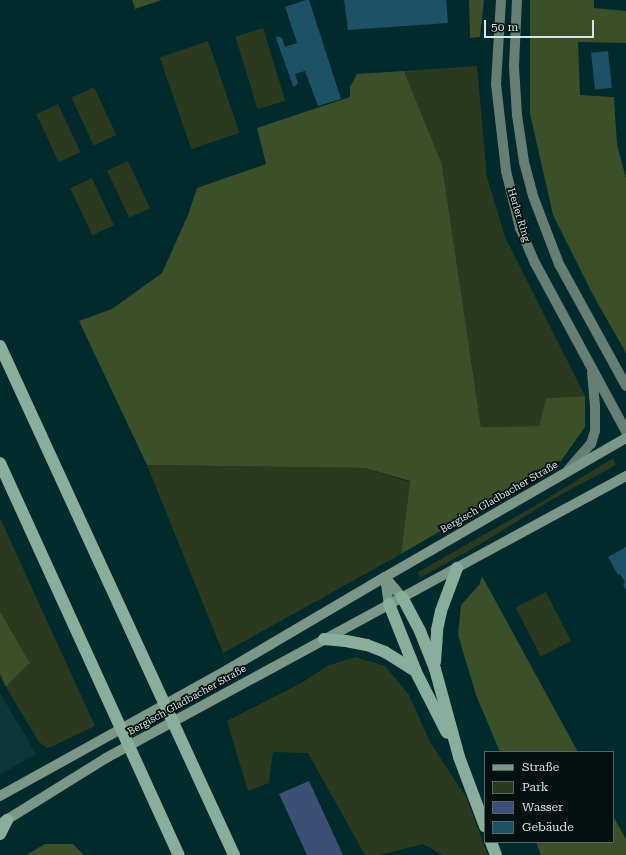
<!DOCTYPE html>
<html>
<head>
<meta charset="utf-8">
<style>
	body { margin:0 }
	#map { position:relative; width:626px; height:855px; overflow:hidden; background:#002a2b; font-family:"Roboto Serif",serif }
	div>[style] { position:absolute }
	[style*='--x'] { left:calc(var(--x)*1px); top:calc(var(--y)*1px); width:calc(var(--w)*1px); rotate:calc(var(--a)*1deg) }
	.built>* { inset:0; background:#0c3737 }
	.green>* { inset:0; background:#2b391e; transform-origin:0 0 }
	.forest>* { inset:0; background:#3b4f28 }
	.water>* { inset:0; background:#3b5074 }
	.building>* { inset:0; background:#1c5166; transform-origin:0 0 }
	.secondary>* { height:10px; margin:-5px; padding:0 5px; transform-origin:5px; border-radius:5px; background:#677e72 }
	.primary>* { height:10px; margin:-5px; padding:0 5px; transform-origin:5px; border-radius:5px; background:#7a9788 }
	.highway>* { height:12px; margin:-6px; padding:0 6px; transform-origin:6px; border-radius:6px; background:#8aae9c }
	span { translate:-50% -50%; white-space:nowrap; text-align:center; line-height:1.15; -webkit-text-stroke:3.5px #021010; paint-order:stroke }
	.street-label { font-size:10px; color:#d1e7e6 }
	.legend { position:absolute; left:484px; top:751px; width:130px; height:92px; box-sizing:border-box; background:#021010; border:1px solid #566; margin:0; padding:5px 7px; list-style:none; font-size:12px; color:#d1e7e6 }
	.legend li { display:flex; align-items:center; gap:8px; height:20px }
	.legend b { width:20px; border:1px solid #566 }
	.scale { position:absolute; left:484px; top:20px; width:110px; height:18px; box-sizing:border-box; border:2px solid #d1e7e6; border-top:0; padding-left:5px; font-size:12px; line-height:14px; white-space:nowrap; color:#d1e7e6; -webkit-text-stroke:3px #021010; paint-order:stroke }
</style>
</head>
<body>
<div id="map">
	<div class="built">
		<i style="clip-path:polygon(0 693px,36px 754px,0 775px)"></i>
	</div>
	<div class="green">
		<i style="left:263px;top:28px;width:76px;height:29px;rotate:73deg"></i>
		<i style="left:208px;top:41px;width:97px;height:51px;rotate:71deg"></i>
		<i style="clip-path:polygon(477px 66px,487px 177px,505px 237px,585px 396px,546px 398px,539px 426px,481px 427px,442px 164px,404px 71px)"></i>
		<i style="left:94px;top:87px;width:53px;height:25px;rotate:65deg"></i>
		<i style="left:58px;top:104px;width:53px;height:24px;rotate:65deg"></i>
		<i style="left:128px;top:161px;width:52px;height:23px;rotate:65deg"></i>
		<i style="left:92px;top:178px;width:52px;height:24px;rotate:65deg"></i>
		<i style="clip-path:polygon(613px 458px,616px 465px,553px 499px,479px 545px,420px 578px,418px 572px,540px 503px)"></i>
		<i style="clip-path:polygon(147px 465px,365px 468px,410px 482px,401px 554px,223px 653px)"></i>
		<i style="clip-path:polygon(0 518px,95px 726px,51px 747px,47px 748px,39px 742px,0 677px,0 673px,6px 687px,30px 663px,0 611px)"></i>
		<i style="left:546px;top:592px;width:55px;height:34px;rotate:63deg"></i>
		<i style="clip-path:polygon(355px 657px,385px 666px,409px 695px,430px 742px,466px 797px,488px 855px,442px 855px,423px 844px,379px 855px,365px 855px,308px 753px,273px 752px,269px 783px,248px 791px,227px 721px,303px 682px,327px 666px)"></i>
	</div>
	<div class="forest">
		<i style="clip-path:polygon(132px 0,162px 0,135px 9px)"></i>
		<i style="clip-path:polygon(469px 0,484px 0,480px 37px,470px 38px)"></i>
		<i style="clip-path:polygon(530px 0,594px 0,594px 8px,626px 11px,626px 43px,578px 42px,580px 95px,614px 97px,617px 145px,626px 178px,626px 353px,593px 295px,553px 215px,530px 114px)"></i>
		<i style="clip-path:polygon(404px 71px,442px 164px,481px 427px,539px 426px,546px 398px,585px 396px,585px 427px,561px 461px,401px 554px,410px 481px,365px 468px,147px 465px,79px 321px,112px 309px,162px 273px,188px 215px,197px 188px,266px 164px,257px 128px,350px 97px,350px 87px,357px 74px)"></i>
		<i style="clip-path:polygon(482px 576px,578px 752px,500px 752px,476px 695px,458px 635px,461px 605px,479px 585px)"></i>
		<i style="clip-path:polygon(0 611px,30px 663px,6px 687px,0 673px)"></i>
		<i style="clip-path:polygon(613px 816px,626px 839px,626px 855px,541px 855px,536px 842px,613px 842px)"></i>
		<i style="clip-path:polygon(45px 844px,73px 844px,84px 855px,26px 855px)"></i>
	</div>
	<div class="water">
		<i style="clip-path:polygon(309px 781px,343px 855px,307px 855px,279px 794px)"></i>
	</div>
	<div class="building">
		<i style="clip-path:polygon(306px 0,309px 0,341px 99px,318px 106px,305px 71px,295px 74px,298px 83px,294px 87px,293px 86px,276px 38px,277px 36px,282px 38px,285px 47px,297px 43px,285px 7px)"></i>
		<i style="clip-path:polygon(344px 0,446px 0,448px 23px,348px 30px)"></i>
		<i style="left:608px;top:51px;width:37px;height:17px;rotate:84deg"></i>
		<i style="clip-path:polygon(626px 547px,626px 590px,623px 584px,625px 582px,620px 574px,618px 575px,608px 557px)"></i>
	</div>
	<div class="secondary">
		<i style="--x:501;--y:0;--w:84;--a:93.4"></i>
		<i style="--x:496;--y:84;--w:88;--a:83.4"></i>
		<i style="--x:506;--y:171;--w:59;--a:76.2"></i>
		<i style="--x:520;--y:228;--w:38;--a:67"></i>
		<i style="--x:535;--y:263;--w:191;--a:61.6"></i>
		<i style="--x:517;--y:0;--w:67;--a:92.6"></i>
		<i style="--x:514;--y:67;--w:48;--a:86.4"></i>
		<i style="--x:517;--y:115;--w:48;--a:81.5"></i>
		<i style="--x:524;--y:162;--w:35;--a:75"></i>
		<i style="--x:533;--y:196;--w:73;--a:69.1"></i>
		<i style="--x:559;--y:264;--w:139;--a:61.2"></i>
		<i style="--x:568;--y:470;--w:35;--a:-49"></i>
		<i style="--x:591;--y:444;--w:14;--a:-73"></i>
		<i style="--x:595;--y:431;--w:25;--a:-90"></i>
		<i style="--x:595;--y:406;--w:34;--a:-95"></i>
	</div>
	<div class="primary">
		<i style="--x:385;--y:577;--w:27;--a:82"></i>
		<i style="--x:385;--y:577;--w:26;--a:50"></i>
		<i style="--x:0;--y:796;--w:260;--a:-29"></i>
		<i style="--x:227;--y:670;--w:183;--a:-30.5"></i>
		<i style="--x:385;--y:577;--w:278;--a:-30"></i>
		<i style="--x:0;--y:824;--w:125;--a:-31.9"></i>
		<i style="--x:106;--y:758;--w:592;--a:-28.47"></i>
	</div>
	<div class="highway">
		<i style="--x:0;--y:346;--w:560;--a:65.31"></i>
		<i style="--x:0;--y:463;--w:431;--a:65.5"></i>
		<i style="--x:402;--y:597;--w:38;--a:62"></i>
		<i style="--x:420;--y:631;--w:41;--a:68.5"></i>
		<i style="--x:435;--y:669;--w:91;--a:74.7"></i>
		<i style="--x:459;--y:757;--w:74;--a:69.4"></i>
		<i style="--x:389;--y:604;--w:73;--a:68.3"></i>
		<i style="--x:416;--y:672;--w:68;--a:63.1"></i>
		<i style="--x:324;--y:639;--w:22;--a:5"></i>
		<i style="--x:346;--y:641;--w:21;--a:11"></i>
		<i style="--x:367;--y:645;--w:19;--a:21"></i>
		<i style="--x:385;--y:652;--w:36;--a:32"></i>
		<i style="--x:435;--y:662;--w:32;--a:-86"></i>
		<i style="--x:437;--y:630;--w:19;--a:-78"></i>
		<i style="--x:441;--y:611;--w:46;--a:-69.6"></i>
		<i style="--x:0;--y:834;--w:16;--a:-63"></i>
		<i style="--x:491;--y:842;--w:14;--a:69"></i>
	</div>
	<div class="street-label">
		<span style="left:519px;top:215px;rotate:73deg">Herler Ring</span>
		<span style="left:499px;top:497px;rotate:-30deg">Bergisch Gladbacher Straße</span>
		<span style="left:187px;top:700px;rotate:-29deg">Bergisch Gladbacher Straße</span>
	</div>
	<ul class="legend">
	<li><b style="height:5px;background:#7a9788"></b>Straße</li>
	<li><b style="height:11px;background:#2b391e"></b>Park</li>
	<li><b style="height:11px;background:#3b5074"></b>Wasser</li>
	<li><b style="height:11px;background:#1c5166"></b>Gebäude</li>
	</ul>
	<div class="scale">50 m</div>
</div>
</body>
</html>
